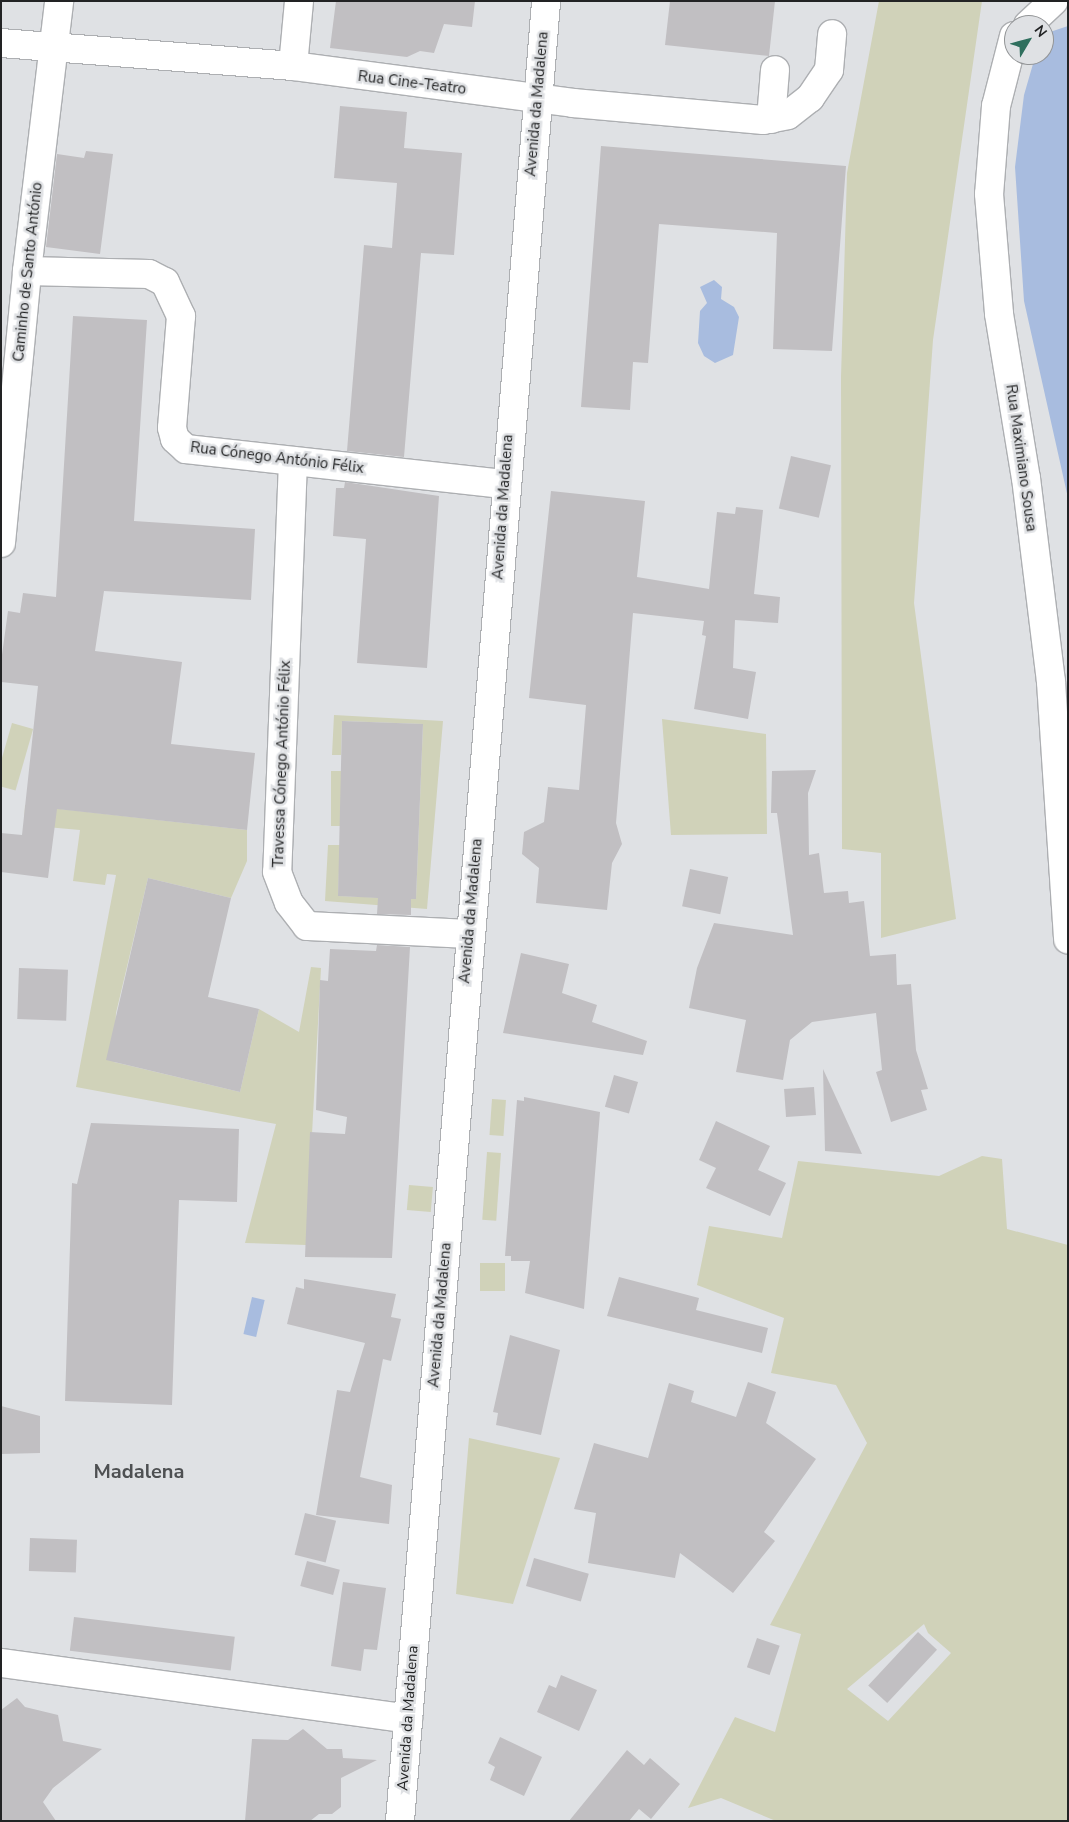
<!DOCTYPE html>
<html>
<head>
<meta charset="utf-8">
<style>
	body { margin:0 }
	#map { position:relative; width:1069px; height:1822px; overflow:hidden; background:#dfe1e4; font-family:"Nunito Sans",sans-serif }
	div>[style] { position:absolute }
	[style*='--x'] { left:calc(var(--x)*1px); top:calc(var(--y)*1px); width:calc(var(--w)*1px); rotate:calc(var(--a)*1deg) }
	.green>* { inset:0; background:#d0d2b9; transform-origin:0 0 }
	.water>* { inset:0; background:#a8bcdf; transform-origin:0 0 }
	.building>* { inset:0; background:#c1bfc2; transform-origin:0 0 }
	.roads { filter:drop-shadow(1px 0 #adafb2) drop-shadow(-1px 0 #adafb2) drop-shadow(0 1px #adafb2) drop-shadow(0 -1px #adafb2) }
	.street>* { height:28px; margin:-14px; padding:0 14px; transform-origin:14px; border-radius:14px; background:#fff }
	.secondary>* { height:28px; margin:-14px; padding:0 14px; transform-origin:14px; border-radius:14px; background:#fff }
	span { translate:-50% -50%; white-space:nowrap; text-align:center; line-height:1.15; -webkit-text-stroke:5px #dfe1e4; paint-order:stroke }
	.street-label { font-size:15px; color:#222324 }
	.district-label { font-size:20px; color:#4e5052; font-weight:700 }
	.frame { position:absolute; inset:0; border:2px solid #222324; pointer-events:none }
	.north { position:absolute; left:1004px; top:15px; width:50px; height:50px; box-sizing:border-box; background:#dfe1e4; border:1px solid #939597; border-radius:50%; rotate:53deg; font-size:14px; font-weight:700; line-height:20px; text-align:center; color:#222324 }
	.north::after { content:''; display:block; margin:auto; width:18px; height:22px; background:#2f6f5e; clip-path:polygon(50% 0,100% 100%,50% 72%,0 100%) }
</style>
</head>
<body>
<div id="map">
	<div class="green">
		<i style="clip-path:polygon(879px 1px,982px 1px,933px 340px,914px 603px,956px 919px,881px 938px,881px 853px,842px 849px,841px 377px,847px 173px)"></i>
		<i style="clip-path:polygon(334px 715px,443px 721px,427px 909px,325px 901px,328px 845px,340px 845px,338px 896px,416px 899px,423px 724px,342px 721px,341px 755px,332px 755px)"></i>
		<i style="clip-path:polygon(662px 719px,766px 734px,767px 834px,671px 835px)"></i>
		<i style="left:12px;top:723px;width:22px;height:64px;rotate:16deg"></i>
		<i style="left:331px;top:771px;width:10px;height:55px"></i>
		<i style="clip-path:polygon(25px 805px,247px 830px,247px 861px,231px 898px,148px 878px,116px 1013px,114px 1062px,240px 1092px,259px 1009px,299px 1032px,311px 967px,321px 968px,306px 1245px,245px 1243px,276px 1124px,76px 1087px,116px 875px,107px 874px,105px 885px,73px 881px,80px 830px,24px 825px)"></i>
		<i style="left:492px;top:1099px;width:14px;height:36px;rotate:4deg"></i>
		<i style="left:487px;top:1152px;width:14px;height:68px;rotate:4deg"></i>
		<i style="clip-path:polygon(evenodd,982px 1156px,1002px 1159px,1007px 1229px,1068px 1245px,1068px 1821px,776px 1821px,721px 1798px,688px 1808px,735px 1717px,775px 1732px,801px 1634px,770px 1625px,867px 1443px,836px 1385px,771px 1373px,784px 1318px,697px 1285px,709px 1226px,782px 1238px,798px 1161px,939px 1176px,982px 1156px,924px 1624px,928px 1633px,951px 1653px,888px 1721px,847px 1689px,924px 1624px)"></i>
		<i style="left:409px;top:1185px;width:24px;height:25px;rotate:5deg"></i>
		<i style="left:480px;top:1263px;width:25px;height:28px"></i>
		<i style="clip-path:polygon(469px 1438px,560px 1458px,513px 1604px,456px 1594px)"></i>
	</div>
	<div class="water">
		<i style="clip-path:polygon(1068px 26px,1068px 498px,1024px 301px,1015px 167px,1024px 95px,1035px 57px,1044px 55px,1050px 32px)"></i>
		<i style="clip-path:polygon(714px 280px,722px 287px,721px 299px,734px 307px,739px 317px,733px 355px,715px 363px,704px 356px,698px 343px,700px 311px,707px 303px,700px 287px)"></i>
		<i style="left:252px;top:1297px;width:13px;height:38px;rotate:13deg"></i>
	</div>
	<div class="building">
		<i style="clip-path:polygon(336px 1px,475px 1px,472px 27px,444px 24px,434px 53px,420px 51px,407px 57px,330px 48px)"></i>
		<i style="clip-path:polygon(670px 1px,775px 1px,769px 56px,665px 45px)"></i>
		<i style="clip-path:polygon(340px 106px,407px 112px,404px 148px,462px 153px,454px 255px,421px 253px,404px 457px,347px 451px,364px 245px,392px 248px,397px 183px,334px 178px)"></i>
		<i style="clip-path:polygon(601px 146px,846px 166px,832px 351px,773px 349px,777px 233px,659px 224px,648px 363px,633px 362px,630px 410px,581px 407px)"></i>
		<i style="clip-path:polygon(86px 151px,113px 154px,100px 254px,46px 247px,57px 154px,84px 158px)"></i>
		<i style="clip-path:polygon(73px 316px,147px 320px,134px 521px,255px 529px,251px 600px,104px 591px,95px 651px,182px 662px,171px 744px,255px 753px,247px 830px,57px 809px,48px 878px,1px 872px,1px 833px,22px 835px,38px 686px,1px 682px,1px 662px,8px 611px,20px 613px,23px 593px,56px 597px)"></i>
		<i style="left:791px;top:456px;width:41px;height:54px;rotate:13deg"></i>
		<i style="clip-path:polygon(345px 482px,439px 496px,427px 668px,357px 663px,366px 539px,333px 536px,336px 488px,344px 488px)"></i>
		<i style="clip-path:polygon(551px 491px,645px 501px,637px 577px,709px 589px,717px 512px,735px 514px,736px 507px,763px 510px,754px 594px,780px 597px,778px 623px,735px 620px,733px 668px,756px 672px,748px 719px,694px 709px,706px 636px,702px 635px,704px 621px,633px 613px,616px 823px,622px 844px,612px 863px,607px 910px,536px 903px,539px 868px,522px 854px,524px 832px,544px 822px,548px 787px,579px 790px,586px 705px,529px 698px)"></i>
		<i style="clip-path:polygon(342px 721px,423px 724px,416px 899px,411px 899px,411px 915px,377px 914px,378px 898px,338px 896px)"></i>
		<i style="clip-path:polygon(816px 770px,808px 793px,809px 855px,819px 853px,824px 893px,848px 891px,849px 903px,864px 901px,870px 956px,896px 954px,897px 985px,911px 984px,916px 1050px,928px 1089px,921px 1090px,927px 1110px,891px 1122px,876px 1072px,882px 1070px,876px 1013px,812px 1022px,790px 1040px,783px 1080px,736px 1072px,746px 1020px,689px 1008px,697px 968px,714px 923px,793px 935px,777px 813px,771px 813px,772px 771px)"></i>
		<i style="left:690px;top:869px;width:39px;height:38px;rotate:12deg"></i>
		<i style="clip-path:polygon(148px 878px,231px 898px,208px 997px,259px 1009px,240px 1092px,106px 1060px)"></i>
		<i style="clip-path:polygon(377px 945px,410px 947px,392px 1258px,305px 1257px,310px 1132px,345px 1134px,347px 1117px,316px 1110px,320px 980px,328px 981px,330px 949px,376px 951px)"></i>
		<i style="clip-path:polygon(521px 953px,569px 964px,562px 993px,597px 1005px,592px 1022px,647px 1041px,643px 1055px,503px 1033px)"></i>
		<i style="left:19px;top:968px;width:49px;height:51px;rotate:2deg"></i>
		<i style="clip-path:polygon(823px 1069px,862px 1154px,825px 1151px)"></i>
		<i style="left:614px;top:1075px;width:25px;height:33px;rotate:16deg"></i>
		<i style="left:814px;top:1087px;width:28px;height:30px;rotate:86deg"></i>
		<i style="clip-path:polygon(524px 1097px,600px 1112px,584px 1309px,525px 1293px,530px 1261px,511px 1261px,511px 1256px,505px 1256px,517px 1100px,524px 1101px)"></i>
		<i style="clip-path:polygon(716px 1121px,770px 1146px,758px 1170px,786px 1183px,770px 1216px,706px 1188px,716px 1168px,699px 1160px)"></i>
		<i style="clip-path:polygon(91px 1123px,239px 1129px,237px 1202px,179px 1200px,172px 1405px,65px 1401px,72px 1183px,77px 1184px)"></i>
		<i style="clip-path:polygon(619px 1277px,699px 1298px,696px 1310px,768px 1328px,762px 1353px,607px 1316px)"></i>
		<i style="clip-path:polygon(304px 1279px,396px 1294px,391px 1317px,401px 1319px,391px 1361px,383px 1359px,360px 1477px,392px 1485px,389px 1524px,316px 1515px,337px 1390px,350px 1392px,365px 1343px,287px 1324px,296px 1287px,304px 1289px)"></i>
		<i style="clip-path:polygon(510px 1335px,560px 1350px,541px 1435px,496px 1425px,498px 1413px,493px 1412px)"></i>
		<i style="clip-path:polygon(748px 1382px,776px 1392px,766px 1423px,816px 1459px,764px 1532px,775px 1541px,733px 1593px,680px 1553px,675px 1578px,588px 1563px,596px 1513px,574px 1509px,594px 1443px,648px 1458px,669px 1383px,694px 1391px,691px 1402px,736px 1417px)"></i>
		<i style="clip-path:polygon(1px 1406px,40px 1416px,40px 1453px,1px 1454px)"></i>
		<i style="left:305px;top:1513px;width:32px;height:43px;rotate:14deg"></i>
		<i style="left:30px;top:1538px;width:47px;height:33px;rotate:2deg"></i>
		<i style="left:534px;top:1558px;width:57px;height:29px;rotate:16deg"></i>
		<i style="left:307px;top:1561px;width:34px;height:26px;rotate:15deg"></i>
		<i style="clip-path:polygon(343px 1582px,386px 1588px,377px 1650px,364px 1649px,361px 1671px,331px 1666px)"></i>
		<i style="left:74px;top:1617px;width:162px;height:34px;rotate:7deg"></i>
		<i style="left:918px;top:1632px;width:26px;height:73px;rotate:43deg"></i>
		<i style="left:757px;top:1638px;width:24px;height:31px;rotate:19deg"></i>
		<i style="clip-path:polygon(561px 1675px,597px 1690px,579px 1731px,537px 1712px,549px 1685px,556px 1688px)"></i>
		<i style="clip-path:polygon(17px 1698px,25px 1707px,58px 1715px,63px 1741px,102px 1749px,53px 1788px,43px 1802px,56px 1821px,1px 1821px,1px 1710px)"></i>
		<i style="clip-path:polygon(303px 1729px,327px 1749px,342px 1749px,343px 1758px,377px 1760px,341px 1778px,341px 1807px,332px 1814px,319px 1814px,310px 1821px,245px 1821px,252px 1739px,288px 1740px)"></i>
		<i style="clip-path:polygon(500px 1737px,542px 1757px,524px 1796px,490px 1780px,495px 1767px,488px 1763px)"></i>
		<i style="clip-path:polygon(627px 1750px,644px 1765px,650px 1758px,680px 1784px,651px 1819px,639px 1809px,629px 1821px,569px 1821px)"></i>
	</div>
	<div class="roads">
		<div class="street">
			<i style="--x:1;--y:43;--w:293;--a:4.5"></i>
			<i style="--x:293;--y:66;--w:282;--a:7.5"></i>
			<i style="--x:573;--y:103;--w:191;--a:5.1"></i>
			<i style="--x:763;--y:120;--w:25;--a:-11"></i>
			<i style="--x:788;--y:115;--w:28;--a:-38"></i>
			<i style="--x:810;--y:98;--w:34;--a:-56"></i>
			<i style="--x:829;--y:70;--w:36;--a:-85"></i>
			<i style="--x:293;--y:66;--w:65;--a:-84.7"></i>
			<i style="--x:771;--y:119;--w:49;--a:-85.3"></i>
			<i style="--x:27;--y:271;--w:122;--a:1.4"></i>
			<i style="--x:149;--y:274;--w:18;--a:27"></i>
			<i style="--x:165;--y:282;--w:38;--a:65"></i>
			<i style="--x:181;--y:316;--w:112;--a:94.6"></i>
			<i style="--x:172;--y:428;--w:11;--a:75"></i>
			<i style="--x:175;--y:439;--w:15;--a:42"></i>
			<i style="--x:186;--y:449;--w:321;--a:6.3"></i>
			<i style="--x:293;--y:461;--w:411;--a:92.2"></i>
			<i style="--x:277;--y:872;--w:33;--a:69"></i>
			<i style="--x:289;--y:903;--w:29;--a:52"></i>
			<i style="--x:307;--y:926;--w:163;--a:2.8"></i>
			<i style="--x:1;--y:1663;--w:411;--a:7.8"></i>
		</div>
		<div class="secondary">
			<i style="--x:1028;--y:25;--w:35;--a:-43"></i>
			<i style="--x:1014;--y:36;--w:72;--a:104.4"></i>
			<i style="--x:996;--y:106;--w:88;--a:94.5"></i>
			<i style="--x:989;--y:194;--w:120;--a:85.2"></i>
			<i style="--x:999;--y:314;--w:166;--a:80.7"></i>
			<i style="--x:1026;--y:478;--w:206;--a:83"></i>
			<i style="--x:1051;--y:682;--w:258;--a:86.2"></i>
			<i style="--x:1;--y:543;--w:273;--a:-84.5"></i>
			<i style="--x:27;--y:271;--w:272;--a:-83.2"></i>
			<i style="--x:400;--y:1821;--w:1826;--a:-85.41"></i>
		</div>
	</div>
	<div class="street-label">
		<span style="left:412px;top:83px;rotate:7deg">Rua Cine-Teatro</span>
		<span style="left:537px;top:104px;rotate:-85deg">Avenida da Madalena</span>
		<span style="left:28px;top:272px;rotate:-84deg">Caminho de Santo António</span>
		<span style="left:277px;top:458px;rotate:7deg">Rua Cónego António Félix</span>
		<span style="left:1021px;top:458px;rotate:82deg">Rua Maximiano Sousa</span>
		<span style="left:503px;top:507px;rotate:-86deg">Avenida da Madalena</span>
		<span style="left:282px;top:764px;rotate:-88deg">Travessa Cónego António Félix</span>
		<span style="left:471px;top:911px;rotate:-85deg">Avenida da Madalena</span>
		<span style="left:440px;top:1315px;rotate:-85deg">Avenida da Madalena</span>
		<span style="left:408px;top:1718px;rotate:-86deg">Avenida da Madalena</span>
	</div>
	<div class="district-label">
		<span style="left:139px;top:1471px">Madalena</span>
	</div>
	<div class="frame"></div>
	<div class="north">N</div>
</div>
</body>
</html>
